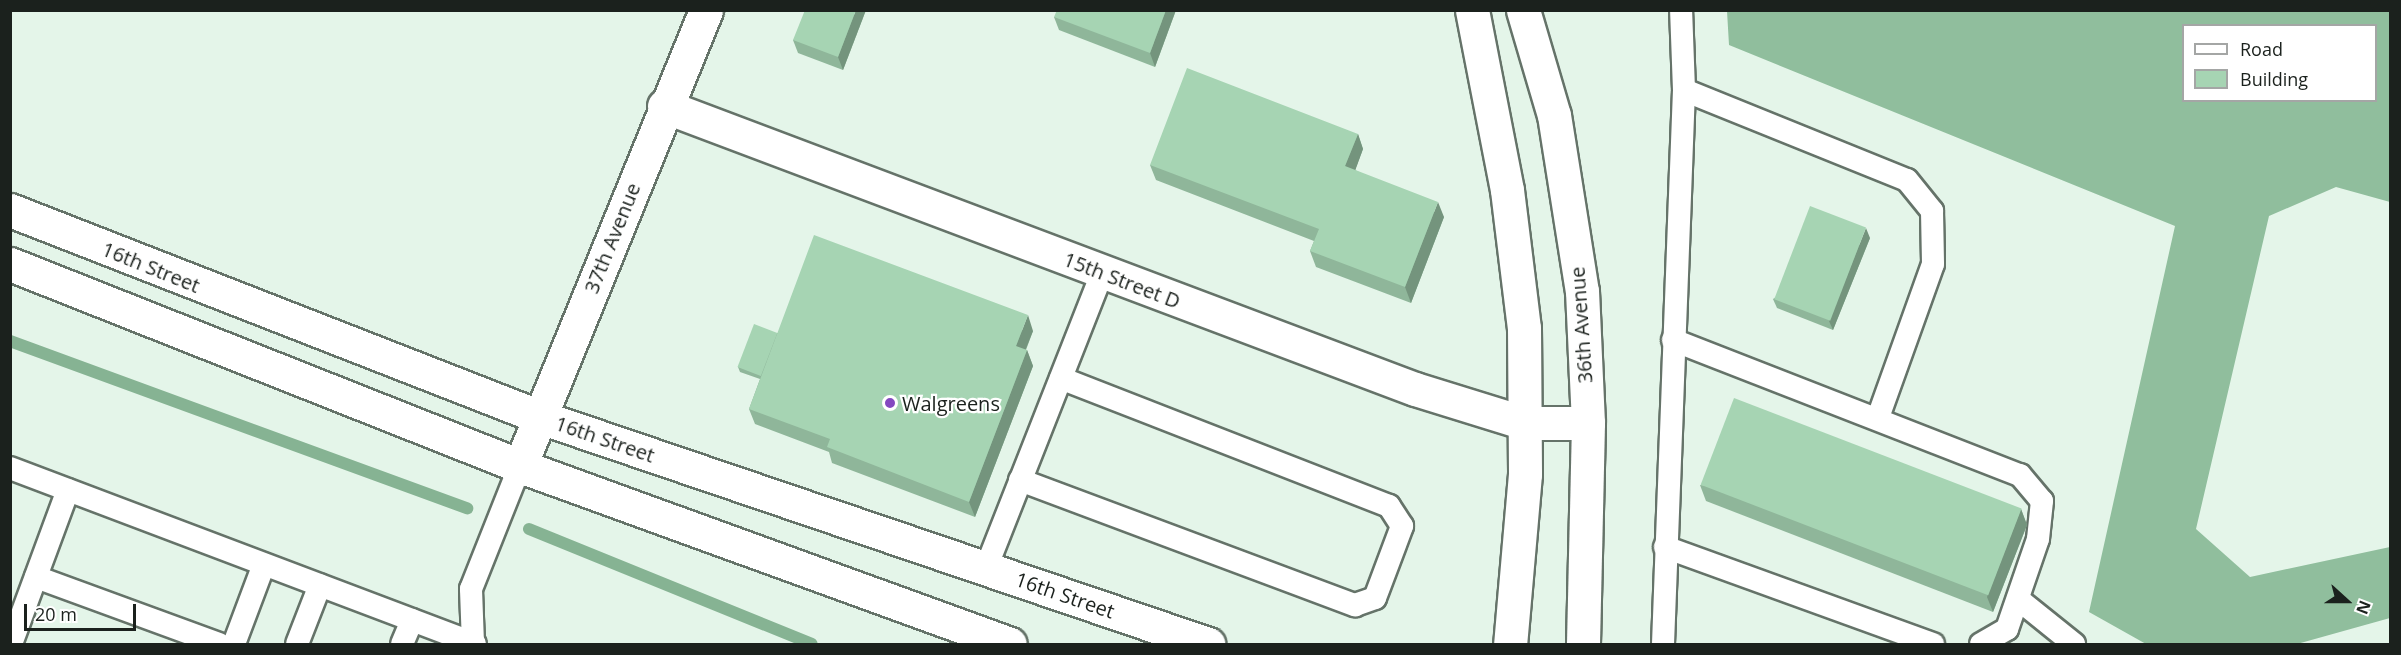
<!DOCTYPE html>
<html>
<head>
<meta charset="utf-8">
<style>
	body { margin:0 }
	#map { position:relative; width:2401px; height:655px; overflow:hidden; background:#e4f5e9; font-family:"Open Sans",sans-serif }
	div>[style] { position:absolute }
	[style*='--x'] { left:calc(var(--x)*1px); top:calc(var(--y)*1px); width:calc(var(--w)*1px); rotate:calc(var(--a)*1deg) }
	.forest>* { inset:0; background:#90be9d }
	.stream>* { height:12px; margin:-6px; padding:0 6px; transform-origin:6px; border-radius:6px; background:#86b393 }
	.roads { filter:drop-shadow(2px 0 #657369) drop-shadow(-2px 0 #657369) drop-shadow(0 2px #657369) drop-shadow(0 -2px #657369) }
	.lane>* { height:22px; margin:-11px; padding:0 11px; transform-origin:11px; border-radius:11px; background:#fff }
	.street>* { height:33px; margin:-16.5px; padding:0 16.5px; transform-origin:16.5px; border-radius:16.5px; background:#fff }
	.secondary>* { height:33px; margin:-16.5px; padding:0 16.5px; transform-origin:16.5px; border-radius:16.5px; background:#fff }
	.wall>* { inset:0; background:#8fb69a }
	.shaded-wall>* { inset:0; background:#74947d }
	.building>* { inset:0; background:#a6d4b3; transform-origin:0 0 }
	.dots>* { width:16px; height:16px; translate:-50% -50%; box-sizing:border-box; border:3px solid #fff; border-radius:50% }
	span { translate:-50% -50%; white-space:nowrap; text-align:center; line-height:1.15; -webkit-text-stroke:4.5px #fff; paint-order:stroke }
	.street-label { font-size:20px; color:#1b211d }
	.poi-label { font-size:20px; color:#1b211d }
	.left { translate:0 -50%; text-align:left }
	.frame { position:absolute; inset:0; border:12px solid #1b211d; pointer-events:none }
	.legend { position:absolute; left:2182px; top:24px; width:195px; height:78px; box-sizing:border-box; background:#fff; border:2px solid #a4a6a5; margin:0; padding:8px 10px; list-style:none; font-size:18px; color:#1b211d }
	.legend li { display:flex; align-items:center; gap:12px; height:30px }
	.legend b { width:30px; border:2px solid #a4a6a5 }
	.north { position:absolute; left:2317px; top:571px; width:60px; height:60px; -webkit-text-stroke:4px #fff; paint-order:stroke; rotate:111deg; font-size:16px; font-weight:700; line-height:24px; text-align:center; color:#1b211d }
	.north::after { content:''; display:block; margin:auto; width:21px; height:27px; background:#1b211d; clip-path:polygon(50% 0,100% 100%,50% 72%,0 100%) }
	.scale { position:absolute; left:24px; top:604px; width:112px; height:27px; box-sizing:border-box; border:3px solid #1b211d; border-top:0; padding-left:8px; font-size:18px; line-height:21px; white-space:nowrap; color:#1b211d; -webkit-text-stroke:4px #fff; paint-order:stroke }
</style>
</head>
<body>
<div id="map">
	<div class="forest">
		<i style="clip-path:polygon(evenodd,1727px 11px,2390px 11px,2390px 202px,2336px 187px,2269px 216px,2196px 529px,2250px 577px,2390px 547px,2390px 618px,2297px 644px,2146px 644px,2089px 612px,2175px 226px,1729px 45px,1727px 11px,2184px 26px,2376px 26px,2376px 100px,2184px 100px,2184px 26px)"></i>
	</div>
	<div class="stream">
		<i style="--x:10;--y:341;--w:487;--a:20.1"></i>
		<i style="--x:529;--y:529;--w:305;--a:22.1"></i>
	</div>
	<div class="roads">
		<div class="lane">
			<i style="--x:1684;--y:90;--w:240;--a:22"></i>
			<i style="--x:1907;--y:180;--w:40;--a:51"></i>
			<i style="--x:1932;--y:211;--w:53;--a:88.9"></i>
			<i style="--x:1933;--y:264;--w:164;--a:109.7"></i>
			<i style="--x:1673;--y:340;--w:372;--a:21.3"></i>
			<i style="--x:2020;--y:475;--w:34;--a:50"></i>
			<i style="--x:2042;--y:501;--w:38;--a:96"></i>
			<i style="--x:2038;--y:539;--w:95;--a:109"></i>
			<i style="--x:2007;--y:629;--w:30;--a:150"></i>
			<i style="--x:10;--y:468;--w:497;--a:20.7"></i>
			<i style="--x:1020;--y:480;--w:358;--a:20.5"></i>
			<i style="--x:1355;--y:605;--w:21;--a:-19"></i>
			<i style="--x:1375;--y:598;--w:77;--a:-69.4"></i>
			<i style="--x:1402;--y:526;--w:24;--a:-123"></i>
			<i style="--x:1389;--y:506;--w:352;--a:-158.7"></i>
			<i style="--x:1665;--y:547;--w:285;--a:19.9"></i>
			<i style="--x:986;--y:568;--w:317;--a:-68.5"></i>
			<i style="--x:36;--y:577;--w:195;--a:20.1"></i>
			<i style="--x:2018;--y:599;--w:72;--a:38.8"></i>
			<i style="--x:11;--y:644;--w:164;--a:-69.7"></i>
			<i style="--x:234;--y:644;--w:85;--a:-69.4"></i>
			<i style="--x:297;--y:644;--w:63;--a:-68.7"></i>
			<i style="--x:402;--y:644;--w:26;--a:-67"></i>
			<i style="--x:473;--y:644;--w:55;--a:-92.1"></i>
			<i style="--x:471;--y:589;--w:132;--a:-68.3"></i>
			<i style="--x:1663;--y:644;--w:554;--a:-87.83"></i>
			<i style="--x:1684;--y:90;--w:80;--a:-92.1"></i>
		</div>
		<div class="street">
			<i style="--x:664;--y:106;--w:803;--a:20.65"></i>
			<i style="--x:1415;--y:389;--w:115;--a:17.2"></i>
			<i style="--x:1525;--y:423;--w:63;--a:0"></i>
			<i style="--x:520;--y:466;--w:492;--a:-67.8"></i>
		</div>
		<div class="secondary">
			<i style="--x:1472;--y:10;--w:183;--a:79"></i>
			<i style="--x:1507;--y:190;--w:139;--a:83"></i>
			<i style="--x:1524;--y:328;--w:146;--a:89.6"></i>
			<i style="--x:1525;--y:474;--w:171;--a:95"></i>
			<i style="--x:1523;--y:10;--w:109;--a:73.6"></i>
			<i style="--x:1554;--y:115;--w:178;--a:81"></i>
			<i style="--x:1582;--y:291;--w:132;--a:87.4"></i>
			<i style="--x:1588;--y:423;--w:221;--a:91.3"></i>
			<i style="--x:10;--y:210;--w:569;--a:21.33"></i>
			<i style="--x:540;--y:417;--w:706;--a:18.77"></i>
			<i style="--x:10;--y:264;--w:549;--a:21.61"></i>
			<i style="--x:520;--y:466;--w:521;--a:19.96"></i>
		</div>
	</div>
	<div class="wall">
		<i style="clip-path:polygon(866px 10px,843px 70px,798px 53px,793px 40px)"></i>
		<i style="clip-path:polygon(1176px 10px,1155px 67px,1059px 30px,1054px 17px)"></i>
		<i style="clip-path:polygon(1358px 134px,1363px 149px,1355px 170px,1444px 217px,1411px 303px,1316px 267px,1310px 251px,1314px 241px,1156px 180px,1150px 165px)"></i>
		<i style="clip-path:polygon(1870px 238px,1833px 330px,1777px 308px,1773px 299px)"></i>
		<i style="clip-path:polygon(1033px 331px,1026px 350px,1027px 350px,1033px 366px,975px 517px,832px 463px,829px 452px,755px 424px,749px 409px,760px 379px,740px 372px,738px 367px,777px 333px)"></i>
		<i style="clip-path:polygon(1700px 485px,2021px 509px,2027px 525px,1993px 612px,1706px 501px)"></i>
	</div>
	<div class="shaded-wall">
		<i style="clip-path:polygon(856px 10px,866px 10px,843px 70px,838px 57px)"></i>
		<i style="clip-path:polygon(1166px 10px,1176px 10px,1155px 67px,1150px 53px)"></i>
		<i style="clip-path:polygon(1358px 134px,1363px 149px,1351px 182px,1345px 166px)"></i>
		<i style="clip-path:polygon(1438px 202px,1444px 217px,1411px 303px,1405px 287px)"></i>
		<i style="clip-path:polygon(1866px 228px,1870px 238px,1833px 330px,1829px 321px)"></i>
		<i style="clip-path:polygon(1028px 315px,1033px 331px,1021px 361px,1016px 346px)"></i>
		<i style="clip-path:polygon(1027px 350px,1033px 366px,975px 517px,969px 502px)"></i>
		<i style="clip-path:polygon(2021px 509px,2027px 525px,1993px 612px,1987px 597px)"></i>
	</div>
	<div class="building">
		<i style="clip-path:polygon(805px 10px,856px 10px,838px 57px,793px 40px)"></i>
		<i style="clip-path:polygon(1057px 10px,1166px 10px,1150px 53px,1054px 17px)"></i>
		<i style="clip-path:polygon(1187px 68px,1358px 134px,1345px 166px,1438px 202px,1405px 287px,1310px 251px,1319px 229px,1150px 165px)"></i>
		<i style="left:1810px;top:206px;width:60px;height:100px;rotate:21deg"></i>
		<i style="clip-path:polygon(814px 235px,1028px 315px,1016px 346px,1027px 350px,969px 502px,827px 447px,830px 439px,749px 409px)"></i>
		<i style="left:754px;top:324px;width:25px;height:46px;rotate:21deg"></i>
		<i style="left:1734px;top:398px;width:308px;height:93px;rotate:21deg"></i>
	</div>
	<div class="dots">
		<i style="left:890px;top:403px;background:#8449c0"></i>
	</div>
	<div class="street-label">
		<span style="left:612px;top:238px;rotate:-68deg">37th Avenue</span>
		<span style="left:151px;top:267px;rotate:22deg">16th Street</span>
		<span style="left:1122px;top:280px;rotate:21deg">15th Street D</span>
		<span style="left:1581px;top:325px;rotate:-94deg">36th Avenue</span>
		<span style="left:605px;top:439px;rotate:19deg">16th Street</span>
		<span style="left:1065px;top:595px;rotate:19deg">16th Street</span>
	</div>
	<div class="poi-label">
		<span class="left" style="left:902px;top:403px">Walgreens</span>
	</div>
	<div class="frame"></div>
	<ul class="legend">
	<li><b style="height:8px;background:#fff"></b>Road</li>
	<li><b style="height:16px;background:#a6d4b3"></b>Building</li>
	</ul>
	<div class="north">N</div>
	<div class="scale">20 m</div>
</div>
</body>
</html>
